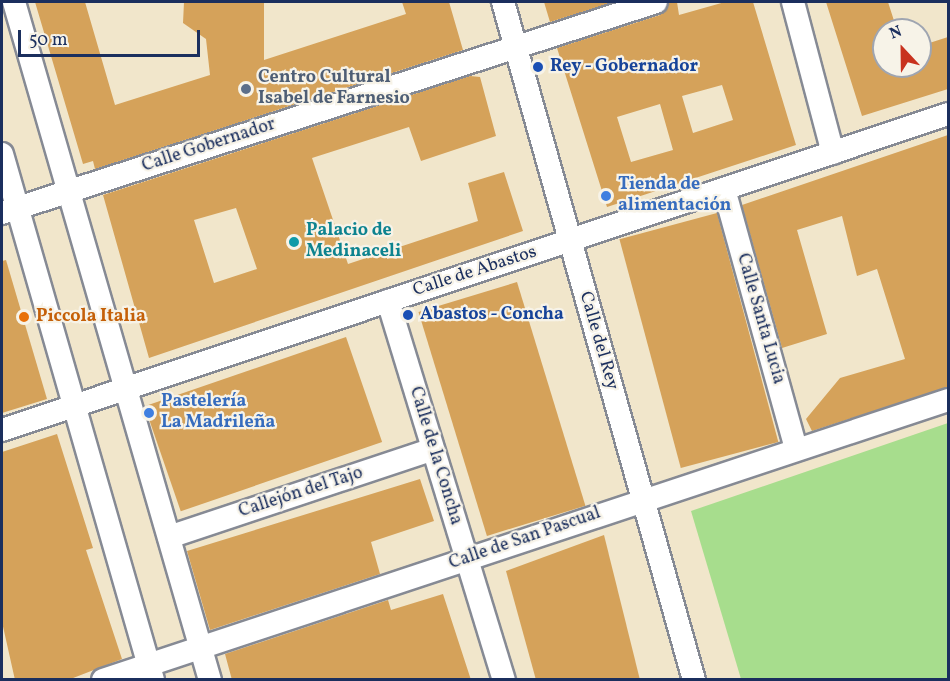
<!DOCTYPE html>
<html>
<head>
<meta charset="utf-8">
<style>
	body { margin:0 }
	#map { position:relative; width:950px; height:681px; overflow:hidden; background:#f1e6cb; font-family:Vollkorn,serif }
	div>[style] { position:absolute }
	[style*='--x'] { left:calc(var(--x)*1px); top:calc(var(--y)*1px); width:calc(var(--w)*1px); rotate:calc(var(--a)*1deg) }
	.green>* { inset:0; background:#a7dd8d }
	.building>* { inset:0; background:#d5a25a; transform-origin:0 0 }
	.roads { filter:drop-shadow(2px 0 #868a94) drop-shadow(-2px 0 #868a94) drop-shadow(0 2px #868a94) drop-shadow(0 -2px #868a94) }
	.minor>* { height:22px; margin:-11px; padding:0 11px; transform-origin:11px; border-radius:11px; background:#fff }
	.dots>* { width:16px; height:16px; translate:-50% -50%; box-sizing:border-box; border:3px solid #f7f3e8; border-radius:50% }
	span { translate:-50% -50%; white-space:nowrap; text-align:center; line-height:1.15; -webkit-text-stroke:4.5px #f7f3e8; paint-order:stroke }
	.transit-label { font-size:18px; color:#164399; font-weight:700 }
	.left { translate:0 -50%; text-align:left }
	.service-label { font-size:18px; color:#4e5e75; font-weight:700 }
	.street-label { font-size:18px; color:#1b2f5e }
	.shop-label { font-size:18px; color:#366cbe; font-weight:700 }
	.culture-label { font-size:18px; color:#0d838f; font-weight:700 }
	.food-label { font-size:18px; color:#c56008; font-weight:700 }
	.frame { position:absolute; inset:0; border:3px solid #1b2f5e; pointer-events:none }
	.north { position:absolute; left:872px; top:18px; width:60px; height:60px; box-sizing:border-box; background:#f7f3e8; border:2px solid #9fa5b1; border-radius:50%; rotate:338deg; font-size:16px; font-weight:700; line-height:24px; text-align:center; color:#1b2f5e }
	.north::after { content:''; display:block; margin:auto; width:21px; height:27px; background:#c8321e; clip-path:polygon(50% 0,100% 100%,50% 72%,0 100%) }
	.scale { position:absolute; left:18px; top:30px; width:182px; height:27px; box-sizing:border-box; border:3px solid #1b2f5e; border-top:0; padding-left:8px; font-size:18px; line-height:21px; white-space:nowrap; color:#1b2f5e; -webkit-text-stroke:4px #f7f3e8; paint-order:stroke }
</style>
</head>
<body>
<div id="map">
	<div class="green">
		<i style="clip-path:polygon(948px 423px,948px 679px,741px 679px,691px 511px)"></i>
	</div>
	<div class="building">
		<i style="clip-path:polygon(35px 2px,85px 2px,115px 105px,210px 75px,206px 39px,183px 23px,184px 2px,264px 2px,264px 60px,406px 14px,402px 2px,449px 2px,463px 50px,95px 169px,93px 161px,83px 164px)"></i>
		<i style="clip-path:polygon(544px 2px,614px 2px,550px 22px)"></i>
		<i style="clip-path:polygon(evenodd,669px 2px,677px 2px,679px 15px,725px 2px,753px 2px,796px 145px,607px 207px,557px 48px,660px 15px,669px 2px,722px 85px,733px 120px,693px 133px,682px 96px,722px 85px,669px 2px,660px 104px,673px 150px,631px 162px,617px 117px,660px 104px)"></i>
		<i style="clip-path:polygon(826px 2px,888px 2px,897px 30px,884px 30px,884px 66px,920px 66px,920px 46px,948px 37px,948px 89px,862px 116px)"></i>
		<i style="clip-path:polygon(evenodd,470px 76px,480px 77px,496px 136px,421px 161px,409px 127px,312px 158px,348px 264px,478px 221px,468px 183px,504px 172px,523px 231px,149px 358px,103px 195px,470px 76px,236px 208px,257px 269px,214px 283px,194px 220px,236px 208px)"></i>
		<i style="clip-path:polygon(948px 135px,948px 387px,812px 431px,806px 419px,840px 378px,905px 359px,877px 269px,857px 276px,842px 216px,797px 230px,827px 334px,782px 348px,742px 205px)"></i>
		<i style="left:717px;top:213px;width:237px;height:101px;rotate:75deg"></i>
		<i style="clip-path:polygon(6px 260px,47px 399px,2px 413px,2px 261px)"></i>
		<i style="left:517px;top:282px;width:234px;height:103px;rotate:73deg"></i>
		<i style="left:346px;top:337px;width:111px;height:213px;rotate:71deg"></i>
		<i style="clip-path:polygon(57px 434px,93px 548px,86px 550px,122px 659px,68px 680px,15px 680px,2px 622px,2px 452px)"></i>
		<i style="clip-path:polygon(420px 479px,434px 521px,371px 542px,380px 574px,210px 630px,187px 551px)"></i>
		<i style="clip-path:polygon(604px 535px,640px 680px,536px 680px,506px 571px)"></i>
		<i style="clip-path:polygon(443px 594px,471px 680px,232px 680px,225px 654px,388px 600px,391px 610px)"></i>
	</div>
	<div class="roads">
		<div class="minor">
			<i style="--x:14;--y:2;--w:706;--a:73.88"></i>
			<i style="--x:503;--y:2;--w:704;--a:74.27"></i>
			<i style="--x:793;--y:2;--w:156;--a:75.2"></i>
			<i style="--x:2;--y:154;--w:547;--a:73.98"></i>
			<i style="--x:724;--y:189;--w:269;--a:74.5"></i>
			<i style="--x:2;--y:213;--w:687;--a:-17.88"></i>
			<i style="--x:388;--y:301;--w:396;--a:73"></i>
			<i style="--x:2;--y:430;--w:997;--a:-18.47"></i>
			<i style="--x:169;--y:537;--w:278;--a:-18.4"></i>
			<i style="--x:103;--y:680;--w:890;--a:-18.33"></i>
		</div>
	</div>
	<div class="dots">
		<i style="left:538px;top:67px;background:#1a4fb4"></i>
		<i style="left:246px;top:89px;background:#5c6f8a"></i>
		<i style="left:606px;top:196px;background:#3f7fe0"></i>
		<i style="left:294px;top:242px;background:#0f9aa8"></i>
		<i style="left:408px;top:315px;background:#1a4fb4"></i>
		<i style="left:24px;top:317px;background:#e8710a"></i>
		<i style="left:149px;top:413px;background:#3f7fe0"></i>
	</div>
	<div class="transit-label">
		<span class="left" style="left:550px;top:67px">Rey - Gobernador</span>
		<span class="left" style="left:420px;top:315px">Abastos - Concha</span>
	</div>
	<div class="service-label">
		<span class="left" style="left:258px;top:89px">Centro Cultural<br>Isabel de Farnesio</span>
	</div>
	<div class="street-label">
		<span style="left:209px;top:146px;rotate:-18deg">Calle Gobernador</span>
		<span style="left:475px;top:272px;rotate:-18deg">Calle de Abastos</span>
		<span style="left:760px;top:319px;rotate:74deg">Calle Santa Lucia</span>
		<span style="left:598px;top:341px;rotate:74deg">Calle del Rey</span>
		<span style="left:435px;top:456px;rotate:73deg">Calle de la Concha</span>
		<span style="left:301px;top:493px;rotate:-18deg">Callejón del Tajo</span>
		<span style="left:525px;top:539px;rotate:-19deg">Calle de San Pascual</span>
	</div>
	<div class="shop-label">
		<span class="left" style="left:618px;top:196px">Tienda de<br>alimentación</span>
		<span class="left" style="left:161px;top:413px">Pastelería<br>La Madrileña</span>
	</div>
	<div class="culture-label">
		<span class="left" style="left:306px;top:242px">Palacio de<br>Medinaceli</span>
	</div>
	<div class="food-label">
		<span class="left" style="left:36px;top:317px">Piccola Italia</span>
	</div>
	<div class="frame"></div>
	<div class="north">N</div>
	<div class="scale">50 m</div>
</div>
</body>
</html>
